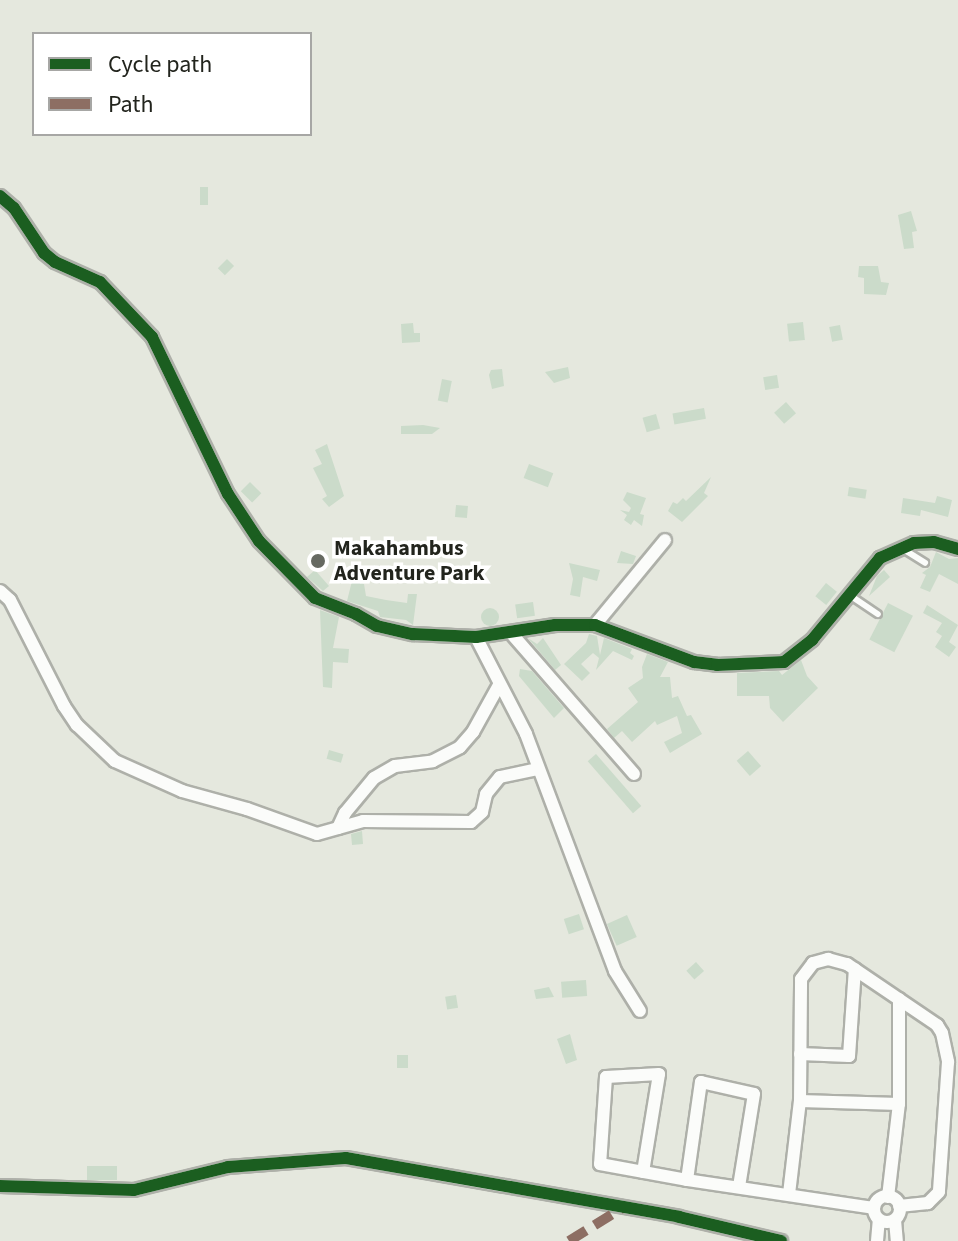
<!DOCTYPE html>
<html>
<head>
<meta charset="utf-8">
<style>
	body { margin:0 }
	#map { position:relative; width:958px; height:1241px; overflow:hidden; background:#e5e8de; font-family:"Source Sans 3",sans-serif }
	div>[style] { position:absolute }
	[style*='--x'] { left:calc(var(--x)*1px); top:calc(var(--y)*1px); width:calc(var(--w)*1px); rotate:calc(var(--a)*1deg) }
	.building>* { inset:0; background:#cbdbca; transform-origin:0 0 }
	.round { border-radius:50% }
	.roads { filter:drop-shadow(2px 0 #aeb0a9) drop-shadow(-2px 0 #aeb0a9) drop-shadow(0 2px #aeb0a9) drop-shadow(0 -2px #aeb0a9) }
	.service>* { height:6px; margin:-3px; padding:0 3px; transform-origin:3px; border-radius:3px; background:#fbfcfa }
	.minor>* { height:12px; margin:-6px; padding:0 6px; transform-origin:6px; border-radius:6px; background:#fbfcfa }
	.minor>.ring { margin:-6px; padding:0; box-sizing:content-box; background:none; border:12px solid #fbfcfa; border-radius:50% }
	.quiet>* { height:10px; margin-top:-5px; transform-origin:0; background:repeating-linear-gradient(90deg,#8d6e63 0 20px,transparent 0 30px) }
	.cycleway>* { height:12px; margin:-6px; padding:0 6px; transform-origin:6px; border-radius:6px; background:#1b5e20 }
	.dots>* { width:22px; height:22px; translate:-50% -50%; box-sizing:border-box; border:4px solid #fff; border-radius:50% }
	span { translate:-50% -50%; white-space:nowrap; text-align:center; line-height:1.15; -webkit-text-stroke:7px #fff; paint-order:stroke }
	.poi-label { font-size:22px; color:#22241d; font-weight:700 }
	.left { translate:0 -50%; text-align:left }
	.legend { position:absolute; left:32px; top:32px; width:280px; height:104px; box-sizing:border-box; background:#fff; border:2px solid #a7a7a5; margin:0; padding:10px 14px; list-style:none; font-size:24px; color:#22241d }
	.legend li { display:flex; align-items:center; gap:16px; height:40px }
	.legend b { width:40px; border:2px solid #a7a7a5 }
</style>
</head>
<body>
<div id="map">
	<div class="building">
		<i style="left:200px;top:187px;width:8px;height:18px"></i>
		<i style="clip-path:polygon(911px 211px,917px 231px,912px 232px,914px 248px,904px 249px,898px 215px)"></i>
		<i style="left:227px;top:259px;width:10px;height:13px;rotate:45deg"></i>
		<i style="clip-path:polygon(859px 266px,878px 266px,881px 282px,889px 283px,886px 295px,864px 294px,864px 278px,858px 277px)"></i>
		<i style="left:803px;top:322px;width:18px;height:16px;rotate:84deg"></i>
		<i style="clip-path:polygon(413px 323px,414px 333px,420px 333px,420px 342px,402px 343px,401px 324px)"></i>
		<i style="left:840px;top:325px;width:15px;height:11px;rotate:79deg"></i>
		<i style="clip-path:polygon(568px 367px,570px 378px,554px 383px,545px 372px)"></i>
		<i style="clip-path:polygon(502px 369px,504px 386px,492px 389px,489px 375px,491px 370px)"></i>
		<i style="left:777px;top:375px;width:13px;height:14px;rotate:81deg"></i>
		<i style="left:442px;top:379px;width:10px;height:22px;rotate:11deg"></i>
		<i style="left:786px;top:402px;width:15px;height:16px;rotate:48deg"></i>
		<i style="left:704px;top:408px;width:11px;height:32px;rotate:80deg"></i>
		<i style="left:656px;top:414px;width:15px;height:14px;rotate:74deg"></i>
		<i style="clip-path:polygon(423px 425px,440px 428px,432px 434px,401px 434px,401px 426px)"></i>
		<i style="clip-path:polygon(327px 444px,344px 496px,329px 507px,322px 499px,327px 496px,313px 468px,322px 464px,315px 450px)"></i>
		<i style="left:529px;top:464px;width:26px;height:15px;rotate:21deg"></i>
		<i style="clip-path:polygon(711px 477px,704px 493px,708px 496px,682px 522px,668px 511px,673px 502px,677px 504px,683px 498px,686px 501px)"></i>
		<i style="left:250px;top:482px;width:16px;height:13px;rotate:45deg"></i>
		<i style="left:849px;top:487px;width:18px;height:9px;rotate:9deg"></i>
		<i style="clip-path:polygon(627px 492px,646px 498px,640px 514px,644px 515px,642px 526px,634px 520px,631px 525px,624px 520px,627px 515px,620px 510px,629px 512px,631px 508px,623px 500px)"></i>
		<i style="clip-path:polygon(937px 496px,952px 500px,948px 517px,921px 510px,920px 516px,901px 513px,903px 498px,935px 503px)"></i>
		<i style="left:456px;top:505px;width:12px;height:12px;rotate:5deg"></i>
		<i style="clip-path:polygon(621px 551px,636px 556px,633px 564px,617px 563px)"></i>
		<i style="clip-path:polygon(936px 552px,949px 559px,958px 558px,958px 584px,939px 574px,930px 592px,920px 588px,926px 575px,922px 573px,930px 567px)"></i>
		<i style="clip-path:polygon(569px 563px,600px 570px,597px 581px,583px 577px,580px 597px,570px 595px,573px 579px)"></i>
		<i style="clip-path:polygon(315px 570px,329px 586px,323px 591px,307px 577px)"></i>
		<i style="clip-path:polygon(884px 570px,890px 577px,869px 596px,877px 576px)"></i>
		<i style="clip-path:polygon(352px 581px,364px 584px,366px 596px,386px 600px,407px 603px,408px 594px,417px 594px,413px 625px,406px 620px,380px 617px,378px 611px,347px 601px)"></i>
		<i style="left:826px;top:583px;width:14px;height:17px;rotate:39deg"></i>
		<i style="left:533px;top:602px;width:14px;height:18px;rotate:82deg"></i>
		<i style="left:888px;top:603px;width:28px;height:41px;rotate:27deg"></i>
		<i style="clip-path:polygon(927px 605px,958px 625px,949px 642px,956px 647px,949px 657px,935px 647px,942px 636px,936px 632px,942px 623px,923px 613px)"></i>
		<i class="round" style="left:481px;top:608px;width:18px;height:18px"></i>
		<i style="clip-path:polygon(320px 610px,339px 617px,333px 648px,349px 649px,348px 663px,333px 662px,332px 688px,323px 687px)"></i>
		<i style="clip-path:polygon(589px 634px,597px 636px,600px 655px,604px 638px,632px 649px,630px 653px,634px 656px,632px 660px,613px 651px,596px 670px,599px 658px,593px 653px,581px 664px,590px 673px,582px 681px,564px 664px,586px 643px)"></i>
		<i style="clip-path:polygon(528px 638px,537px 644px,543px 638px,561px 665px,555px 670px)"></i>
		<i style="clip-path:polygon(647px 654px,668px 662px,660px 677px,670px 677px,672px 698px,678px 696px,687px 716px,691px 715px,702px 734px,670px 753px,664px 742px,682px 733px,677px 716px,657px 725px,655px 721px,632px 742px,622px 731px,614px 738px,607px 729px,638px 702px,628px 688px,643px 678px,642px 667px)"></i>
		<i style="clip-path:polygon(801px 660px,807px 676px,818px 688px,783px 722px,770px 708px,769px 696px,737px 696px,737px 673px,779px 671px,782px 675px)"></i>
		<i style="clip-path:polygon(520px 669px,532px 671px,564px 708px,554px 718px,519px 676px)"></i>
		<i style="left:329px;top:750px;width:15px;height:9px;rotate:16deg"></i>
		<i style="left:748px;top:751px;width:20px;height:15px;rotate:49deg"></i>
		<i style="left:596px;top:754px;width:69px;height:11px;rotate:49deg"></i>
		<i style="clip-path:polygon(362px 831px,363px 844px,352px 845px,351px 834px)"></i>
		<i style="left:579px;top:914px;width:16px;height:16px;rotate:72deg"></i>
		<i style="left:627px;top:915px;width:24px;height:22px;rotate:66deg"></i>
		<i style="left:696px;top:962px;width:12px;height:13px;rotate:48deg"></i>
		<i style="left:586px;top:980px;width:16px;height:25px;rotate:86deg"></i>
		<i style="clip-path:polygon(549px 987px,554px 997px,536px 999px,534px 990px)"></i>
		<i style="left:456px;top:995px;width:13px;height:11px;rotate:81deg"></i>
		<i style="clip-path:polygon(570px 1034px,577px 1060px,566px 1064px,557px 1039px)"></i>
		<i style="left:397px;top:1055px;width:11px;height:13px"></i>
		<i style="left:117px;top:1166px;width:14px;height:30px;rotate:90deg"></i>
	</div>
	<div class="roads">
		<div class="service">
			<i style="--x:903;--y:549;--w:26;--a:32"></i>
			<i style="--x:848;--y:594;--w:36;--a:34"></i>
		</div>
		<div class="minor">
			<i style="--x:0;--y:196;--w:18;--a:41"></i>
			<i style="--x:14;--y:208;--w:54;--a:56.3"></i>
			<i style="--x:44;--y:253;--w:14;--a:39"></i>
			<i style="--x:55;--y:262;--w:49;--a:24"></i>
			<i style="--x:100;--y:282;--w:76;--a:46.6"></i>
			<i style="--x:152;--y:337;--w:174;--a:64.2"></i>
			<i style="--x:228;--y:494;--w:56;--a:56.6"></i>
			<i style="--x:259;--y:541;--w:80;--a:45.5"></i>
			<i style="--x:315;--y:598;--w:44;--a:21.3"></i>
			<i style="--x:356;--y:614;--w:24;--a:30"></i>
			<i style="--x:377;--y:626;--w:37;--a:13"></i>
			<i style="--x:413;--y:634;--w:63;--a:2.7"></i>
			<i style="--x:476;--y:637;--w:80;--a:-8.6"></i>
			<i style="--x:555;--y:625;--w:40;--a:0"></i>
			<i style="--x:595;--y:625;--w:106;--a:20.5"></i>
			<i style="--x:694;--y:662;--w:23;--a:7"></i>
			<i style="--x:717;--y:665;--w:67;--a:-2.6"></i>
			<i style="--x:784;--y:662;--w:36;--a:-38"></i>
			<i style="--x:812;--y:640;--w:107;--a:-50.3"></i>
			<i style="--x:880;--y:558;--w:37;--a:-24"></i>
			<i style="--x:914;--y:543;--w:20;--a:-3"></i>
			<i style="--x:934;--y:542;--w:25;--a:16"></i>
			<i style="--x:0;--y:591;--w:13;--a:42"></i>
			<i style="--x:10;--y:600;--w:119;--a:63"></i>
			<i style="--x:64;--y:706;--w:23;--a:56"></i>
			<i style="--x:77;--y:725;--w:52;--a:43.5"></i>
			<i style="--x:115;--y:761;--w:73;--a:24.1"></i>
			<i style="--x:182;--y:791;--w:67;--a:15.5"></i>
			<i style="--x:247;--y:809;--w:74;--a:19.7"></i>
			<i style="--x:317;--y:834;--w:48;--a:-15.8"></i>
			<i style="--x:363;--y:821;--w:108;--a:0.5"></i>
			<i style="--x:471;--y:822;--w:15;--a:-42"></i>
			<i style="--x:482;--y:812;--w:18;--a:-77"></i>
			<i style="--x:486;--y:794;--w:22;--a:-51"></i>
			<i style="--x:500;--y:777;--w:38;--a:-12"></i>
			<i style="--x:595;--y:625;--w:110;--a:-50.5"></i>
			<i style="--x:511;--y:633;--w:187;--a:48.9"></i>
			<i style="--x:476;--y:637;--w:109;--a:62.7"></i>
			<i style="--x:526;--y:734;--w:253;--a:69.4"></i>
			<i style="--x:615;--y:971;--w:47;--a:58"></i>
			<i style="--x:338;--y:828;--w:17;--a:-65"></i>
			<i style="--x:345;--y:813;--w:45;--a:-50.4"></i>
			<i style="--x:374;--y:778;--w:24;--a:-30"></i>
			<i style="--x:395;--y:766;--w:38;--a:-7"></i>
			<i style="--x:433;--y:761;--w:30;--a:-27"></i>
			<i style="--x:460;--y:747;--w:20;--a:-49"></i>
			<i style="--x:473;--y:732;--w:54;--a:-61"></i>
			<i style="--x:800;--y:1054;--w:49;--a:2.3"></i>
			<i style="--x:849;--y:1056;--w:87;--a:-86.1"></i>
			<i style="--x:800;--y:1101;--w:99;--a:1.7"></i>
			<i style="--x:643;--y:1172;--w:99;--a:-80.7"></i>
			<i style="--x:659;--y:1074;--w:53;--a:176.8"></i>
			<i style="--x:606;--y:1077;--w:87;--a:93.9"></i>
			<i style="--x:600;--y:1164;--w:88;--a:10.4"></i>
			<i style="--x:687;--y:1180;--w:189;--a:8.5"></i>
			<i style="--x:687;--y:1180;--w:99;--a:-81.9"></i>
			<i style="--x:701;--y:1082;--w:54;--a:12.8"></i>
			<i style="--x:754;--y:1094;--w:94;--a:99.2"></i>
			<i style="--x:0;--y:1186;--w:134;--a:1.7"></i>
			<i style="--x:134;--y:1190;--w:97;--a:-13.7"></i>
			<i style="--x:228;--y:1167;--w:118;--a:-4.4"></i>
			<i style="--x:346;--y:1158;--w:338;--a:10"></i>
			<i style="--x:679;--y:1217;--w:105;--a:13.2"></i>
			<i style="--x:789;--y:1194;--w:94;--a:-83.3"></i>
			<i style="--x:800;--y:1101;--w:122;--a:-89.5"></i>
			<i style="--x:801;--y:979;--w:20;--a:-53"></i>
			<i style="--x:813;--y:963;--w:16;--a:-15"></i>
			<i style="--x:828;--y:959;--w:20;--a:15"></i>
			<i style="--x:847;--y:964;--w:109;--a:34.1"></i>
			<i style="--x:937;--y:1025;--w:9;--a:58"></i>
			<i style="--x:942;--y:1033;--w:30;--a:78"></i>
			<i style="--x:948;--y:1062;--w:130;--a:94"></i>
			<i style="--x:939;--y:1192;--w:16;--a:135"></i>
			<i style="--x:928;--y:1203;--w:29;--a:174"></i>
			<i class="ring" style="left:874px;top:1196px;width:14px;height:14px"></i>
			<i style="--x:888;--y:1197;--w:94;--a:-83.3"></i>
			<i style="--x:899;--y:1104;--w:105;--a:-90"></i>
			<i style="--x:895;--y:1220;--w:21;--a:85"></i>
			<i style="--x:877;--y:1241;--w:21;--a:-85"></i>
		</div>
	</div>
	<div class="quiet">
		<i style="--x:569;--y:1241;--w:65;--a:-31.7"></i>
	</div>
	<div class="cycleway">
		<i style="--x:0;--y:196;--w:18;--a:41"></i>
		<i style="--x:14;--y:208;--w:54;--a:56.3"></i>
		<i style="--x:44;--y:253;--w:14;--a:39"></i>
		<i style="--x:55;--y:262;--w:49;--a:24"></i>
		<i style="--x:100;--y:282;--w:76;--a:46.6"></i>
		<i style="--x:152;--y:337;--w:174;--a:64.2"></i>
		<i style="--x:228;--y:494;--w:56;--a:56.6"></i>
		<i style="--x:259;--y:541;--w:80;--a:45.5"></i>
		<i style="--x:315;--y:598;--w:44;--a:21.3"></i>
		<i style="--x:356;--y:614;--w:24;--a:30"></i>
		<i style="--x:377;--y:626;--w:37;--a:13"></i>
		<i style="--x:413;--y:634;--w:63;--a:2.7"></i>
		<i style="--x:476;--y:637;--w:80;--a:-8.6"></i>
		<i style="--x:555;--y:625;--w:40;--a:0"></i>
		<i style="--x:595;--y:625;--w:106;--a:20.5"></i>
		<i style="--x:694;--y:662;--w:23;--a:7"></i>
		<i style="--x:717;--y:665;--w:67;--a:-2.6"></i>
		<i style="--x:784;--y:662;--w:36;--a:-38"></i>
		<i style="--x:812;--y:640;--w:107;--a:-50.3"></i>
		<i style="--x:880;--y:558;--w:37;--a:-24"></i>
		<i style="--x:914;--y:543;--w:20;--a:-3"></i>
		<i style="--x:934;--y:542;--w:25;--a:16"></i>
		<i style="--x:0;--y:1186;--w:134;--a:1.7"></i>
		<i style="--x:134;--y:1190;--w:97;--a:-13.7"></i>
		<i style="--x:228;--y:1167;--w:118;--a:-4.4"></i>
		<i style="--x:346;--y:1158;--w:338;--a:10"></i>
		<i style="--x:679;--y:1217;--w:105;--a:13.2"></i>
	</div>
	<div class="dots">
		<i style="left:318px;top:561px;background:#666961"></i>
	</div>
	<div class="poi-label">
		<span class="left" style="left:334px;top:561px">Makahambus<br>Adventure Park</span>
	</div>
	<ul class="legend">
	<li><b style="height:10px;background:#1b5e20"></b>Cycle path</li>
	<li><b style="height:10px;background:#8d6e63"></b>Path</li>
	</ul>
</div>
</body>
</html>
